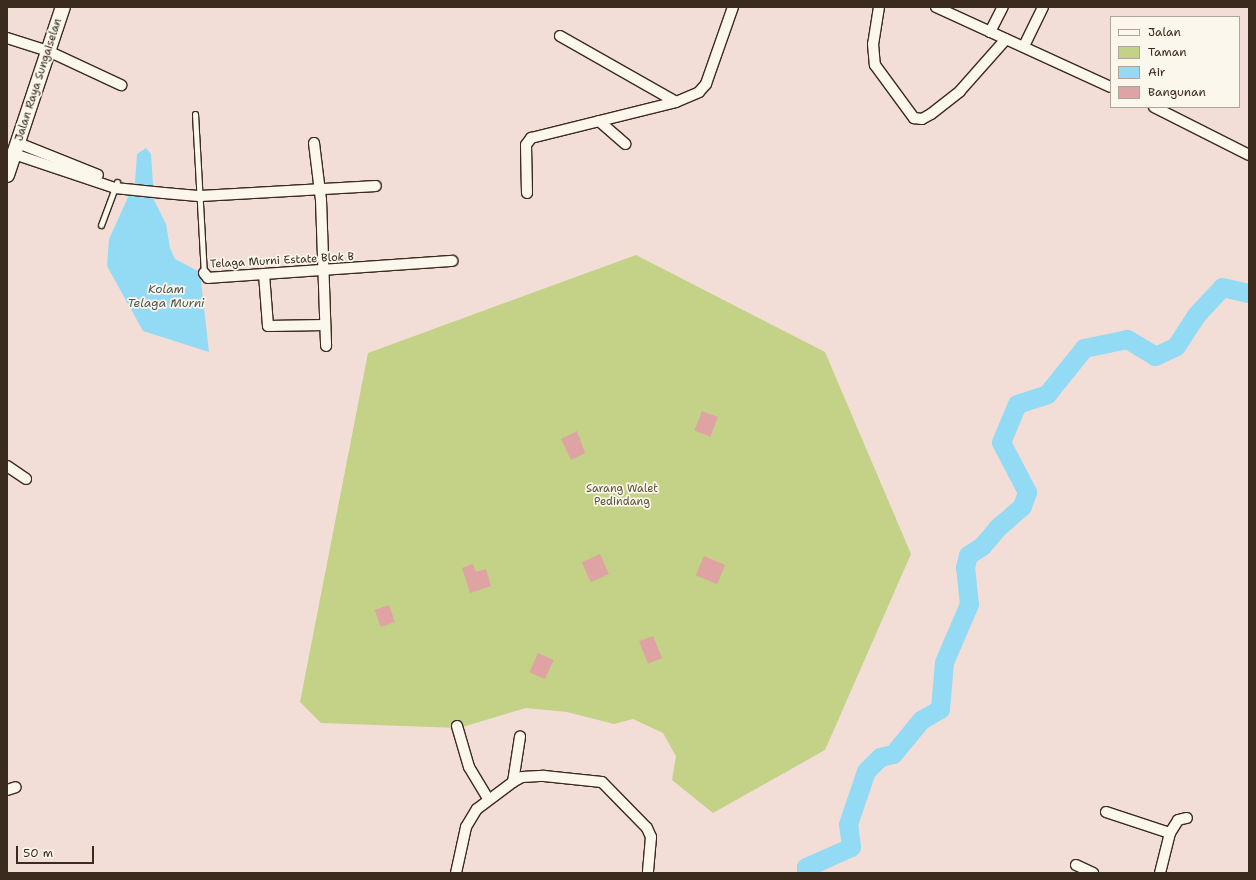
<!DOCTYPE html>
<html>
<head>
<meta charset="utf-8">
<style>
	body { margin:0 }
	#map { position:relative; width:1256px; height:880px; overflow:hidden; background:#f2ded6; font-family:"Shantell Sans",sans-serif }
	div>[style] { position:absolute }
	[style*='--x'] { left:calc(var(--x)*1px); top:calc(var(--y)*1px); width:calc(var(--w)*1px); rotate:calc(var(--a)*1deg) }
	.green>* { inset:0; background:#c3d286 }
	.water>* { inset:0; background:#93daf5 }
	.river>* { height:19px; margin:-9.5px; padding:0 9.5px; transform-origin:9.5px; border-radius:9.5px; background:#93daf5 }
	.building>* { inset:0; background:#dea3a2; transform-origin:0 0 }
	.roads { filter:drop-shadow(1px 0 #3b2a1e) drop-shadow(-1px 0 #3b2a1e) drop-shadow(0 1px #3b2a1e) drop-shadow(0 -1px #3b2a1e) }
	.service>* { height:5px; margin:-2.5px; padding:0 2.5px; transform-origin:2.5px; border-radius:2.5px; background:#fbf7ec }
	.minor>* { height:10px; margin:-5px; padding:0 5px; transform-origin:5px; border-radius:5px; background:#fbf7ec }
	.secondary>* { height:14px; margin:-7px; padding:0 7px; transform-origin:7px; border-radius:7px; background:#fbf7ec }
	span { translate:-50% -50%; white-space:nowrap; text-align:center; line-height:1.15; -webkit-text-stroke:3.5px #fbf7ec; paint-order:stroke }
	.street-label { font-size:11px; color:#3b2a1e }
	.park-label { font-size:11px; color:#5d5438 }
	.water-label { font-size:12px; color:#515654; font-style:italic }
	.frame { position:absolute; inset:0; border:8px solid #3b2a1e; pointer-events:none }
	.legend { position:absolute; left:1110px; top:16px; width:130px; height:92px; box-sizing:border-box; background:#fbf7ec; border:1px solid #aea59a; margin:0; padding:5px 7px; list-style:none; font-size:12px; color:#3b2a1e }
	.legend li { display:flex; align-items:center; gap:8px; height:20px }
	.legend b { width:20px; border:1px solid #aea59a }
	.scale { position:absolute; left:16px; top:846px; width:78px; height:18px; box-sizing:border-box; border:2px solid #3b2a1e; border-top:0; padding-left:5px; font-size:12px; line-height:14px; white-space:nowrap; color:#3b2a1e; -webkit-text-stroke:3px #fbf7ec; paint-order:stroke }
</style>
</head>
<body>
<div id="map">
	<div class="green">
		<i style="clip-path:polygon(636px 255px,825px 352px,911px 554px,825px 750px,713px 813px,672px 780px,676px 756px,663px 733px,633px 719px,614px 724px,567px 712px,526px 708px,459px 728px,321px 723px,300px 702px,368px 353px)"></i>
	</div>
	<div class="water">
		<i style="clip-path:polygon(146px 148px,151px 154px,154px 200px,166px 224px,170px 248px,175px 259px,200px 272px,209px 352px,143px 331px,107px 266px,109px 239px,135px 182px,137px 154px)"></i>
	</div>
	<div class="river">
		<i style="--x:806;--y:873;--w:6;--a:-90"></i>
		<i style="--x:806;--y:867;--w:49;--a:-24"></i>
		<i style="--x:851;--y:847;--w:23;--a:-97"></i>
		<i style="--x:848;--y:824;--w:56;--a:-71.2"></i>
		<i style="--x:866;--y:771;--w:20;--a:-45"></i>
		<i style="--x:880;--y:757;--w:13;--a:-13"></i>
		<i style="--x:893;--y:754;--w:44;--a:-50.5"></i>
		<i style="--x:921;--y:720;--w:22;--a:-30"></i>
		<i style="--x:940;--y:709;--w:47;--a:-85.1"></i>
		<i style="--x:944;--y:662;--w:63;--a:-66.7"></i>
		<i style="--x:969;--y:604;--w:37;--a:-96"></i>
		<i style="--x:965;--y:567;--w:12;--a:-76"></i>
		<i style="--x:968;--y:555;--w:17;--a:-33"></i>
		<i style="--x:982;--y:546;--w:23;--a:-50"></i>
		<i style="--x:997;--y:528;--w:33;--a:-41"></i>
		<i style="--x:1022;--y:506;--w:15;--a:-70"></i>
		<i style="--x:1027;--y:492;--w:56;--a:-117.5"></i>
		<i style="--x:1001;--y:442;--w:41;--a:-67.2"></i>
		<i style="--x:1017;--y:404;--w:32;--a:-18"></i>
		<i style="--x:1047;--y:394;--w:59;--a:-51.2"></i>
		<i style="--x:1084;--y:348;--w:44;--a:-11.8"></i>
		<i style="--x:1127;--y:339;--w:33;--a:31"></i>
		<i style="--x:1155;--y:356;--w:23;--a:-25"></i>
		<i style="--x:1176;--y:346;--w:37;--a:-57"></i>
		<i style="--x:1196;--y:315;--w:38;--a:-47"></i>
		<i style="--x:1222;--y:287;--w:28;--a:13"></i>
	</div>
	<div class="building">
		<i style="left:702px;top:411px;width:17px;height:21px;rotate:21deg"></i>
		<i style="clip-path:polygon(577px 431px,585px 453px,571px 460px,561px 439px)"></i>
		<i style="left:600px;top:554px;width:22px;height:20px;rotate:66deg"></i>
		<i style="left:704px;top:556px;width:23px;height:21px;rotate:23deg"></i>
		<i style="clip-path:polygon(473px 564px,476px 572px,486px 569px,491px 586px,470px 593px,462px 568px)"></i>
		<i style="left:389px;top:605px;width:18px;height:15px;rotate:71deg"></i>
		<i style="left:653px;top:636px;width:24px;height:15px;rotate:68deg"></i>
		<i style="left:538px;top:653px;width:17px;height:21px;rotate:24deg"></i>
	</div>
	<div class="roads">
		<div class="service">
			<i style="--x:195;--y:114;--w:159;--a:86.8"></i>
			<i style="--x:101;--y:225;--w:46;--a:-69.6"></i>
		</div>
		<div class="minor">
			<i style="--x:879;--y:7;--w:37;--a:99"></i>
			<i style="--x:873;--y:44;--w:21;--a:85"></i>
			<i style="--x:875;--y:65;--w:66;--a:53.7"></i>
			<i style="--x:914;--y:118;--w:8;--a:7"></i>
			<i style="--x:922;--y:119;--w:10;--a:-29"></i>
			<i style="--x:931;--y:114;--w:37;--a:-38"></i>
			<i style="--x:960;--y:91;--w:69;--a:-48.5"></i>
			<i style="--x:936;--y:7;--w:192;--a:24.6"></i>
			<i style="--x:990;--y:32;--w:28;--a:-63"></i>
			<i style="--x:560;--y:36;--w:133;--a:29.6"></i>
			<i style="--x:7;--y:38;--w:43;--a:17.6"></i>
			<i style="--x:48;--y:51;--w:81;--a:25"></i>
			<i style="--x:1024;--y:46;--w:43;--a:-64"></i>
			<i style="--x:1154;--y:107;--w:106;--a:26.8"></i>
			<i style="--x:599;--y:121;--w:35;--a:41"></i>
			<i style="--x:18;--y:143;--w:86;--a:21.8"></i>
			<i style="--x:314;--y:143;--w:57;--a:83"></i>
			<i style="--x:321;--y:200;--w:146;--a:88"></i>
			<i style="--x:14;--y:154;--w:107;--a:18.6"></i>
			<i style="--x:115;--y:188;--w:49;--a:5.8"></i>
			<i style="--x:164;--y:193;--w:37;--a:5"></i>
			<i style="--x:201;--y:196;--w:175;--a:-3.3"></i>
			<i style="--x:527;--y:193;--w:48;--a:-91.2"></i>
			<i style="--x:526;--y:145;--w:9;--a:-54"></i>
			<i style="--x:531;--y:138;--w:149;--a:-13.9"></i>
			<i style="--x:676;--y:102;--w:25;--a:-23"></i>
			<i style="--x:699;--y:92;--w:11;--a:-49"></i>
			<i style="--x:706;--y:84;--w:82;--a:-70.7"></i>
			<i style="--x:204;--y:273;--w:6;--a:51"></i>
			<i style="--x:208;--y:278;--w:245;--a:-4"></i>
			<i style="--x:264;--y:274;--w:52;--a:85.6"></i>
			<i style="--x:268;--y:326;--w:57;--a:-1"></i>
			<i style="--x:7;--y:466;--w:23;--a:34"></i>
			<i style="--x:457;--y:726;--w:43;--a:73.7"></i>
			<i style="--x:469;--y:767;--w:35;--a:59"></i>
			<i style="--x:513;--y:782;--w:46;--a:-81.2"></i>
			<i style="--x:7;--y:790;--w:9;--a:-18"></i>
			<i style="--x:1106;--y:812;--w:67;--a:18.2"></i>
			<i style="--x:1170;--y:833;--w:41;--a:104"></i>
			<i style="--x:1170;--y:833;--w:15;--a:-58"></i>
			<i style="--x:1178;--y:820;--w:9;--a:-13"></i>
			<i style="--x:1076;--y:865;--w:19;--a:25"></i>
			<i style="--x:456;--y:873;--w:47;--a:-77.7"></i>
			<i style="--x:466;--y:827;--w:21;--a:-59"></i>
			<i style="--x:477;--y:809;--w:45;--a:-36.9"></i>
			<i style="--x:513;--y:782;--w:10;--a:-29"></i>
			<i style="--x:522;--y:777;--w:22;--a:-3"></i>
			<i style="--x:544;--y:776;--w:58;--a:5.9"></i>
			<i style="--x:602;--y:782;--w:64;--a:45.6"></i>
			<i style="--x:647;--y:828;--w:10;--a:66"></i>
			<i style="--x:651;--y:837;--w:36;--a:95"></i>
		</div>
		<div class="secondary">
			<i style="--x:7;--y:175;--w:177;--a:-71.6"></i>
		</div>
	</div>
	<div class="street-label">
		<span style="left:39px;top:80px;rotate:-72deg">Jalan Raya Sungaiselan</span>
		<span style="left:282px;top:261px;rotate:-3deg">Telaga Murni Estate Blok B</span>
	</div>
	<div class="park-label">
		<span style="left:622px;top:496px">Sarang Walet<br>Pedindang</span>
	</div>
	<div class="water-label">
		<span style="left:166px;top:297px">Kolam<br>Telaga Murni</span>
	</div>
	<div class="frame"></div>
	<ul class="legend">
	<li><b style="height:5px;background:#fbf7ec"></b>Jalan</li>
	<li><b style="height:11px;background:#c3d286"></b>Taman</li>
	<li><b style="height:11px;background:#93daf5"></b>Air</li>
	<li><b style="height:11px;background:#dea3a2"></b>Bangunan</li>
	</ul>
	<div class="scale">50 m</div>
</div>
</body>
</html>
